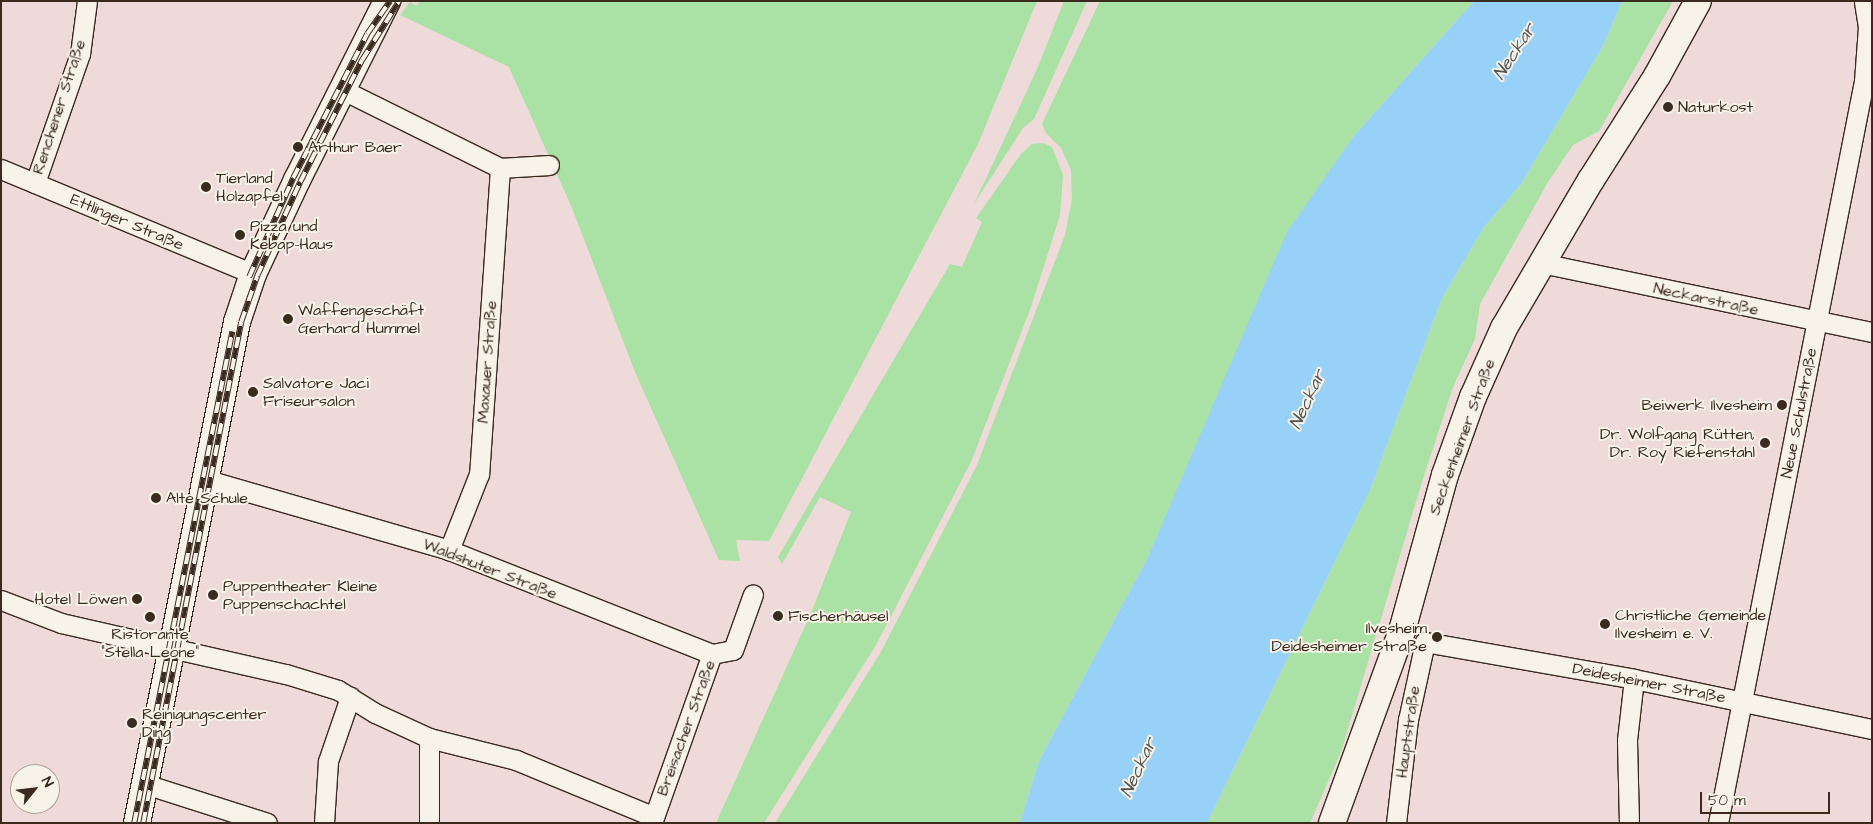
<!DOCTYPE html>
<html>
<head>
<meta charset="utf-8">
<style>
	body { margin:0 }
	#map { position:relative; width:1873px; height:824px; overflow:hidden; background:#eddad9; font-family:"Architects Daughter",sans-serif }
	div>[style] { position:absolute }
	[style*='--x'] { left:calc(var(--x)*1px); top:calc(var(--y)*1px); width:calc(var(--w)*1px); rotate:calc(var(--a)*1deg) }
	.green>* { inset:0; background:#aae1a5 }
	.water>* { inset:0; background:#98d1f8 }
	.roads { filter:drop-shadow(1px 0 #3b2a1e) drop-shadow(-1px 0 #3b2a1e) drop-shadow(0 1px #3b2a1e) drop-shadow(0 -1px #3b2a1e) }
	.minor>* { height:19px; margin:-9.5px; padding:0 9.5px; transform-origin:9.5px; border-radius:9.5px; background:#f7f3e8 }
	.secondary>* { height:26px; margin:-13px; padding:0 13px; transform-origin:13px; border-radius:13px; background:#f7f3e8 }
	.rail>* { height:5.5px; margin-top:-2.75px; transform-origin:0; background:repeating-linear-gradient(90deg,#f7f3e8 0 11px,#3b2a1e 0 22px); box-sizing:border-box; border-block:1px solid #3b2a1e }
	.dots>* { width:14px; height:14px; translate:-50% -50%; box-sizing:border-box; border:2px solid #f7f3e8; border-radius:50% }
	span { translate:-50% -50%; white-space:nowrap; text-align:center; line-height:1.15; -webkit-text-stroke:4px #f7f3e8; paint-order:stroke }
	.street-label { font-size:16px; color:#3b2a1e }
	.poi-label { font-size:16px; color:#3b2a1e }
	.left { translate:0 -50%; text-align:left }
	.right { translate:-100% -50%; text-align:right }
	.water-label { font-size:18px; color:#525454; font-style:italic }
	.frame { position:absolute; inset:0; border:2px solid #3b2a1e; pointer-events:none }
	.north { position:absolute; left:10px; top:764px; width:50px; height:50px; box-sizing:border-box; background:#f7f3e8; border:1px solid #aca397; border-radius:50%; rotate:61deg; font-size:14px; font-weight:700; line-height:20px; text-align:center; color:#3b2a1e }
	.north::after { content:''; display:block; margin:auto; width:18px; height:22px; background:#3b2a1e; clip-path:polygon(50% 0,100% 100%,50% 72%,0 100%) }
	.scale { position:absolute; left:1700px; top:792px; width:130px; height:22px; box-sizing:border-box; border:2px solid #3b2a1e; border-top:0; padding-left:6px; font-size:15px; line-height:18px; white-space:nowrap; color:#3b2a1e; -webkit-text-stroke:4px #f7f3e8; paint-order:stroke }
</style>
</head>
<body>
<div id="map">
	<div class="green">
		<i style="clip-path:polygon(420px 1px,1037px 1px,978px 144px,769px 541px,736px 540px,740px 561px,719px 560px,635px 372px,572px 208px,509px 67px,400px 15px,410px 2px,417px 6px)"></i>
		<i style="clip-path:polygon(1064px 1px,1087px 1px,1034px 119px,1023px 128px,974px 204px,1038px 67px)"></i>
		<i style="clip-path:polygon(1100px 1px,1474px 1px,1353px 137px,1148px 557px,1039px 761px,1020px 823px,775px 823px,882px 650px,977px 465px,1065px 235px,1072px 199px,1071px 170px,1061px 148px,1046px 133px,1042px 124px)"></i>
		<i style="clip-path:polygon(1622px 1px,1673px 1px,1599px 131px,1573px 145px,1548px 182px,1480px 304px,1475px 339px,1453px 387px,1421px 485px,1341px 752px,1310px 823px,1207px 823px,1370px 490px,1442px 298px,1484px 227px,1521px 184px,1603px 46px)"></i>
		<i style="clip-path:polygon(1043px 143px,1052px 147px,1063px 175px,1060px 215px,1031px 307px,971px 462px,876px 645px,764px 823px,716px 823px,811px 613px,851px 512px,820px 497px,782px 564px,778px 557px,950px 264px,962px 267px,982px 222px,976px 218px,1021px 154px,1032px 144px)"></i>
	</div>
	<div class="water">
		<i style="clip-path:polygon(1474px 1px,1622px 1px,1603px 46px,1521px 184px,1484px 227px,1442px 298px,1370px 490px,1207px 823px,1020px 823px,1039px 761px,1148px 557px,1287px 232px,1353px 137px)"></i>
	</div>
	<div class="roads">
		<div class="minor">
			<i style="--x:343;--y:90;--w:175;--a:26.4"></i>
			<i style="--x:500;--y:168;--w:307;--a:93.9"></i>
			<i style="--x:479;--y:474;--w:82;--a:111.5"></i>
			<i style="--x:500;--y:168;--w:49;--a:-3.5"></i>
			<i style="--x:1;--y:169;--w:273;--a:22.6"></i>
			<i style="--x:35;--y:183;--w:137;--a:-70.8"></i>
			<i style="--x:80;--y:54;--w:53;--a:-82.5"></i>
			<i style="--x:1541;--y:263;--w:338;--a:11.8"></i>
			<i style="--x:207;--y:480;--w:252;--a:16.1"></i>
			<i style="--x:449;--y:550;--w:283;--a:21.6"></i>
			<i style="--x:1;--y:600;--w:64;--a:21"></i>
			<i style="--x:61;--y:623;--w:231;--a:12.8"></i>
			<i style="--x:286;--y:674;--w:54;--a:17.1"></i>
			<i style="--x:338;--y:690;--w:44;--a:31.9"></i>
			<i style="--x:375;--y:713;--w:60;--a:24.8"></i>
			<i style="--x:429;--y:738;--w:90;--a:14.2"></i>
			<i style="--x:516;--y:760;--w:149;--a:22.4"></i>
			<i style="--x:712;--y:654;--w:21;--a:-11"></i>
			<i style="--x:733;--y:650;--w:59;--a:-70.3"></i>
			<i style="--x:429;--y:738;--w:85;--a:90"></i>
			<i style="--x:145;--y:784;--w:128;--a:17.7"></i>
			<i style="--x:324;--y:823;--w:62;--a:-86.3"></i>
			<i style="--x:328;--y:761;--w:68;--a:-71"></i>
			<i style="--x:652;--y:823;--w:179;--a:-70.5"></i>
			<i style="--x:1396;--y:823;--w:104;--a:-83.4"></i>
			<i style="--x:1408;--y:720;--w:80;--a:-77.7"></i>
			<i style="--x:1425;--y:642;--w:212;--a:10"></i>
			<i style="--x:1634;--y:679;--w:243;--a:11.9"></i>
			<i style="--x:1629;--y:823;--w:83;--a:-91.4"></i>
			<i style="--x:1627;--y:740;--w:61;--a:-83.5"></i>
			<i style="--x:1718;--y:823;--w:756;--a:-78.87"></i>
			<i style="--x:1864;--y:81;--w:54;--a:-85.8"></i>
			<i style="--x:1868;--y:27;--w:26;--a:-99"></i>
		</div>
		<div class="secondary">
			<i style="--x:137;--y:823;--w:511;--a:-78.71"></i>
			<i style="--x:237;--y:322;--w:51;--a:-71.6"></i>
			<i style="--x:253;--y:274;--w:104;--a:-64.9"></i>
			<i style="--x:297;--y:180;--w:200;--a:-63.3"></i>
			<i style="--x:1332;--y:823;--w:204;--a:-70"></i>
			<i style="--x:1402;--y:631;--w:162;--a:-74.6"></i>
			<i style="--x:1445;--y:475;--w:83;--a:-70.3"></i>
			<i style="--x:1473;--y:397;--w:76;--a:-65.8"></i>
			<i style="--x:1504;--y:328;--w:172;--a:-59.6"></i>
			<i style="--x:1591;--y:180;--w:123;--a:-57.6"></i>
			<i style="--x:1657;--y:76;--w:85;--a:-61.3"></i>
		</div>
	</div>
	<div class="rail">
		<i style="--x:249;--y:277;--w:108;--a:-66"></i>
		<i style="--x:293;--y:178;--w:162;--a:-62.8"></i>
		<i style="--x:367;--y:34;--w:40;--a:-55.1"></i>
		<i style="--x:134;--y:823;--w:501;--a:-78.71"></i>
		<i style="--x:143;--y:823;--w:510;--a:-78.93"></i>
		<i style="--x:241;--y:322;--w:49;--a:-70.8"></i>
		<i style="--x:257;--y:276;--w:103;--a:-65.4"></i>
		<i style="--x:300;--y:182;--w:137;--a:-63.1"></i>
		<i style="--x:362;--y:60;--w:70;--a:-57.9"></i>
	</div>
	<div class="dots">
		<i style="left:1668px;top:107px;background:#3b2a1e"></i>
		<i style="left:298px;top:147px;background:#3b2a1e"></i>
		<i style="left:206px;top:187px;background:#3b2a1e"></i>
		<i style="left:240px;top:235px;background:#3b2a1e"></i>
		<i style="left:288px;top:319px;background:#3b2a1e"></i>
		<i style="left:253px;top:392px;background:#3b2a1e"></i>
		<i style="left:1782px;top:405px;background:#3b2a1e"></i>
		<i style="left:1765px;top:443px;background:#3b2a1e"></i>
		<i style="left:156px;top:498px;background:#3b2a1e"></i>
		<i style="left:213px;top:595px;background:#3b2a1e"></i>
		<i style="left:137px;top:599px;background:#3b2a1e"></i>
		<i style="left:778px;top:616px;background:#3b2a1e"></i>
		<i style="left:150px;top:617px;background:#3b2a1e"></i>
		<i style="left:1605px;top:624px;background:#3b2a1e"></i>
		<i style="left:1437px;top:637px;background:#3b2a1e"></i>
		<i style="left:132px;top:723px;background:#3b2a1e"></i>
	</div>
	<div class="street-label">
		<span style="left:59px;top:107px;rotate:-72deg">Renchener Straße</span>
		<span style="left:127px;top:222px;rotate:23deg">Ettlinger Straße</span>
		<span style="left:1706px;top:299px;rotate:12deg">Neckarstraße</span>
		<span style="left:487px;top:362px;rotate:-86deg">Maxauer Straße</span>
		<span style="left:1799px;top:413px;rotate:-79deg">Neue Schulstraße</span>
		<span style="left:1462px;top:437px;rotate:-70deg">Seckenheimer Straße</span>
		<span style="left:490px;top:569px;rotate:21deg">Waldshuter Straße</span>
		<span style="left:1649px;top:683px;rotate:11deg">Deidesheimer Straße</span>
		<span style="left:686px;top:728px;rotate:-70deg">Breisacher Straße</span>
		<span style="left:1408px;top:732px;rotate:-82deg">Hauptstraße</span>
	</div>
	<div class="poi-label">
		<span class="left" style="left:1678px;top:107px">Naturkost</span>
		<span class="left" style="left:308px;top:147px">Arthur Baer</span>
		<span class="left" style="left:216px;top:187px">Tierland<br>Holzapfel</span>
		<span class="left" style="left:250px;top:235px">Pizza und<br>Kebap-Haus</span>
		<span class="left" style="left:298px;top:319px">Waffengeschäft<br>Gerhard Hummel</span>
		<span class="left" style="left:263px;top:392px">Salvatore Jaci<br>Friseursalon</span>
		<span class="right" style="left:1772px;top:405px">Beiwerk Ilvesheim</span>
		<span class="right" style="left:1755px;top:443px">Dr. Wolfgang Rütten,<br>Dr. Roy Riefenstahl</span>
		<span class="left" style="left:166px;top:498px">Alte Schule</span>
		<span class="left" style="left:223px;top:595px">Puppentheater Kleine<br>Puppenschachtel</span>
		<span class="right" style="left:127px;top:599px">Hotel Löwen</span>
		<span class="left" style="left:1615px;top:624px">Christliche Gemeinde<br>Ilvesheim e. V.</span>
		<span class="left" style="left:788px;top:616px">Fischerhäusel</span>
		<span class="right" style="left:1427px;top:637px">Ilvesheim<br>Deidesheimer Straße</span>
		<span style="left:150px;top:643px">Ristorante<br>"Stella Leone"</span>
		<span class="left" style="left:142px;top:723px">Reinigungscenter<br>Ding</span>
	</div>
	<div class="water-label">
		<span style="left:1515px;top:52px;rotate:-57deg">Neckar</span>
		<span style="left:1308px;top:400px;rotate:-65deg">Neckar</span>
		<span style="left:1139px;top:768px;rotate:-65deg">Neckar</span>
	</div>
	<div class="frame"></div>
	<div class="north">N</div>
	<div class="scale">50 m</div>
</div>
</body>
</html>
